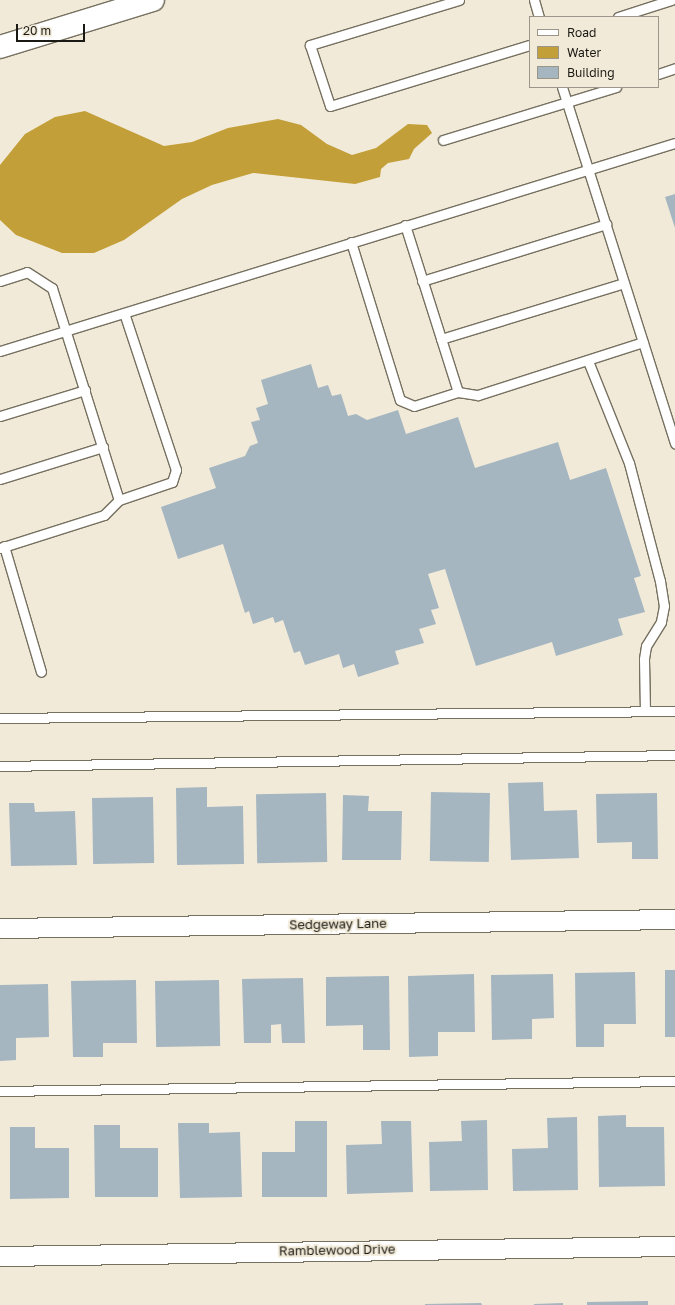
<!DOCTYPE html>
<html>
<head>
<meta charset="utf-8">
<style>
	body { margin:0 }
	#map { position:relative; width:675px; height:1305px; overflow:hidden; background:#f1ead8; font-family:"Golos Text",sans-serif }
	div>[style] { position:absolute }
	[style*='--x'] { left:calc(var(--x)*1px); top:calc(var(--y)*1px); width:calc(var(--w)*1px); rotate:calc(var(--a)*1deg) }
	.water>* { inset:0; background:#c39f39 }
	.building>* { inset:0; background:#a5b6c1; transform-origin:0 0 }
	.roads { filter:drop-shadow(1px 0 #767060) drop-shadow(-1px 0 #767060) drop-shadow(0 1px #767060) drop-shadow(0 -1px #767060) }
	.lane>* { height:9px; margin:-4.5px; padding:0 4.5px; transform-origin:4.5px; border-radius:4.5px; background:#fff }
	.street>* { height:19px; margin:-9.5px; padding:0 9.5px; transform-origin:9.5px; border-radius:9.5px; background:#fff }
	.secondary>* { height:22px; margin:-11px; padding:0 11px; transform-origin:11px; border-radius:11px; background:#fff }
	span { translate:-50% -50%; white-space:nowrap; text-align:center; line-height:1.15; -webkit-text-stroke:4px #f1ead8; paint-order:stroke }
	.street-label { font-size:13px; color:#1b1913 }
	.legend { position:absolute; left:529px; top:16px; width:130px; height:72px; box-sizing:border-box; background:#f1ead8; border:1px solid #9b9689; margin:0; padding:5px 7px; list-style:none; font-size:12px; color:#1b1913 }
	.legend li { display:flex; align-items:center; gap:8px; height:20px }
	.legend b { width:20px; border:1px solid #9b9689 }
	.scale { position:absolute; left:16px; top:24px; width:69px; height:18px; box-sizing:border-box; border:2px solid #1b1913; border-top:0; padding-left:5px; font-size:12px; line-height:14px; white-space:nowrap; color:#1b1913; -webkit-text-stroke:3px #f1ead8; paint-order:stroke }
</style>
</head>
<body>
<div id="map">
	<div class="water">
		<i style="clip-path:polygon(85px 111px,164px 146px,192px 142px,228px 128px,278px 119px,301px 125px,327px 144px,352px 155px,376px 148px,408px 124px,427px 125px,432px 133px,414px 149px,409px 159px,388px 163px,381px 169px,380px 177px,355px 184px,253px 173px,212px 185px,182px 199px,124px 240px,94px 253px,62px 253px,16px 235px,0 220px,0 165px,25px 134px,55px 117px)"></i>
	</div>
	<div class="building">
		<i style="clip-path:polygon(675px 194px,675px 228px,665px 197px)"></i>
		<i style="clip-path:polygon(311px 364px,318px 388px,328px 385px,332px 396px,341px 394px,348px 416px,356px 414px,367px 420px,398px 410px,406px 434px,458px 417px,475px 468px,558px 442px,570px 480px,606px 468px,641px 576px,634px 578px,645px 612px,618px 619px,623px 635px,556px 656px,552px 642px,476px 666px,445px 569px,428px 574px,439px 608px,431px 610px,436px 624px,419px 629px,424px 643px,395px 651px,399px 664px,358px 677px,354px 664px,343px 668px,339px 654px,305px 665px,300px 651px,294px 653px,283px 620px,275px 623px,273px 617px,253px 624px,249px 611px,245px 613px,223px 544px,178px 559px,161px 507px,216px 488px,209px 468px,245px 456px,250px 446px,258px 443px,251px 422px,260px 420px,256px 408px,268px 404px,261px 380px)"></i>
		<i style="clip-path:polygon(543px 782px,544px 811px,577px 810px,579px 858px,511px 860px,508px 783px)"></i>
		<i style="clip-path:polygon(207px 787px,207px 807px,243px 806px,244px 864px,177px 865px,176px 788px)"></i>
		<i style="left:431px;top:792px;width:59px;height:69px;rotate:1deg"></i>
		<i style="left:326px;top:793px;width:69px;height:70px;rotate:89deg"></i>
		<i style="clip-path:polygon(657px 793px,658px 859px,632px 859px,632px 842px,597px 843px,596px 794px)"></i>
		<i style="clip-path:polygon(343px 795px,369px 796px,368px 811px,402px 811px,401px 860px,342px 860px)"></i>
		<i style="left:153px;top:797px;width:66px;height:61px;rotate:89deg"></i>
		<i style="clip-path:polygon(9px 803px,34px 803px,35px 812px,75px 811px,77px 865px,11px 866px)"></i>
		<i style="left:665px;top:970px;width:10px;height:67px"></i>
		<i style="clip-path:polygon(635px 972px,636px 1024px,604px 1024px,604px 1047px,576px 1047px,575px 973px)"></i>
		<i style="clip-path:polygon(474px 974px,475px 1032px,438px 1032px,438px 1056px,409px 1057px,408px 976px)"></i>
		<i style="clip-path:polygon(553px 974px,554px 1018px,532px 1019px,532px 1039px,492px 1040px,491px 975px)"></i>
		<i style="clip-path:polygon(389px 976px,390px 1050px,363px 1050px,363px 1025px,326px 1026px,326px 977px)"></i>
		<i style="clip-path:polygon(303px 978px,305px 1043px,282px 1043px,281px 1024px,271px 1025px,271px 1043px,244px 1043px,242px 979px)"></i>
		<i style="clip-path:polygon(136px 980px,137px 1043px,103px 1043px,103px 1057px,73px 1057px,71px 981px)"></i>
		<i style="left:219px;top:980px;width:66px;height:64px;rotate:89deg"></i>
		<i style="clip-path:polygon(48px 984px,49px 1037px,16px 1038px,16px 1060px,0 1061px,0 985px)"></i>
		<i style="clip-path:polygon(626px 1115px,626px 1127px,664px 1127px,665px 1186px,599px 1187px,598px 1116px)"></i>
		<i style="clip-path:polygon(577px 1117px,578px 1190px,513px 1191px,512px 1149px,548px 1148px,547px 1118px)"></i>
		<i style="clip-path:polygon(487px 1120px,488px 1190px,430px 1191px,429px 1142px,462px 1141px,461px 1121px)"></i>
		<i style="clip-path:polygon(295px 1121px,327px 1121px,327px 1197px,262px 1197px,262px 1152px,295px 1152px)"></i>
		<i style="clip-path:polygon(381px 1121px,411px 1121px,413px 1192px,347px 1194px,346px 1145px,382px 1144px)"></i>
		<i style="clip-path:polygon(178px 1123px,209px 1123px,209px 1133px,240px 1132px,242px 1197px,180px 1198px)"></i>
		<i style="clip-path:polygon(94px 1125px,120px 1125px,120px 1148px,158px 1148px,158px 1197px,95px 1197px)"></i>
		<i style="clip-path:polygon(10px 1127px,35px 1127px,35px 1148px,69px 1148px,69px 1198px,10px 1199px)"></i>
		<i style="clip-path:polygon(648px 1301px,648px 1305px,587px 1305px,587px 1302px)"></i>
		<i style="clip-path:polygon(481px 1303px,482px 1305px,425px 1305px,425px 1304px)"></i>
		<i style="clip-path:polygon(563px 1303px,563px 1305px,534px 1305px,534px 1304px)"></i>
	</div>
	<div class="roads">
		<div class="lane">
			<i style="--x:459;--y:0;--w:156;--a:163.2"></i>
			<i style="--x:310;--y:45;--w:64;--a:71.8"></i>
			<i style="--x:330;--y:106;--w:209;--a:-17"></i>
			<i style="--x:534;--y:0;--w:18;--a:74"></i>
			<i style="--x:618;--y:17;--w:56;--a:-17.8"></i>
			<i style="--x:658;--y:74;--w:18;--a:-19"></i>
			<i style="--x:562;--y:87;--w:374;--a:72.4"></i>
			<i style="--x:443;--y:140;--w:181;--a:-17"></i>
			<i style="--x:405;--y:225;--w:175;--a:72.4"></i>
			<i style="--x:351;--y:242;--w:165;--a:72.8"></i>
			<i style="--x:400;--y:400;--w:15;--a:23"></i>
			<i style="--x:414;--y:406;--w:46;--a:-17.7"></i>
			<i style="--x:458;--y:392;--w:20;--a:9"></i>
			<i style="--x:478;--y:395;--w:173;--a:-17.8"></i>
			<i style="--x:0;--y:281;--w:28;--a:-18"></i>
			<i style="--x:27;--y:272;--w:30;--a:33"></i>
			<i style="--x:52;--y:288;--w:222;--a:72.5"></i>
			<i style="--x:422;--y:281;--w:193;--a:-17.2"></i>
			<i style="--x:441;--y:339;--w:191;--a:-17"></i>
			<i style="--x:0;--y:351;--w:706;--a:-17.13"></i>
			<i style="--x:588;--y:361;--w:110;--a:68.1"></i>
			<i style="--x:629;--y:463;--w:122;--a:75.3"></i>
			<i style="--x:660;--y:581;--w:25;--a:81"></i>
			<i style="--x:664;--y:606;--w:16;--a:101"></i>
			<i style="--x:661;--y:622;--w:28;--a:122"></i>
			<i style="--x:646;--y:646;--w:13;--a:99"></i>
			<i style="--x:644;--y:659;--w:52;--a:88.9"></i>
			<i style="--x:0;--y:416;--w:89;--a:-17"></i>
			<i style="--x:0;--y:479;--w:108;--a:-17.3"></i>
			<i style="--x:4;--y:546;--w:131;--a:73.6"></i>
			<i style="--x:0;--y:548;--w:109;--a:-17.6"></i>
			<i style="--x:104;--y:515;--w:21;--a:-45"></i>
			<i style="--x:119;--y:500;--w:56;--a:-18.8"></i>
			<i style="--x:172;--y:482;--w:13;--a:-72"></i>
			<i style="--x:176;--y:470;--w:165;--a:-108.3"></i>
			<i style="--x:0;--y:718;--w:675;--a:-0.59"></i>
			<i style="--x:0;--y:766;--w:675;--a:-0.93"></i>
			<i style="--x:0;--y:1091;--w:675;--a:-0.85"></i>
		</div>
		<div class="street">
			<i style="--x:0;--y:928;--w:675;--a:-0.76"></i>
			<i style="--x:0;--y:1256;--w:675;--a:-0.85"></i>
		</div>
		<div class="secondary">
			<i style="--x:0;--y:47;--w:160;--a:-17.1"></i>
		</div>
	</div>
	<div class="street-label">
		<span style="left:338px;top:924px;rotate:-1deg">Sedgeway Lane</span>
		<span style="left:337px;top:1250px;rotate:-1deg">Ramblewood Drive</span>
	</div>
	<ul class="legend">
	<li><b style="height:5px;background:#fff"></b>Road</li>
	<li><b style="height:11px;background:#c39f39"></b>Water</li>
	<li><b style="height:11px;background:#a5b6c1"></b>Building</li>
	</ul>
	<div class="scale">20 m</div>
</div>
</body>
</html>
